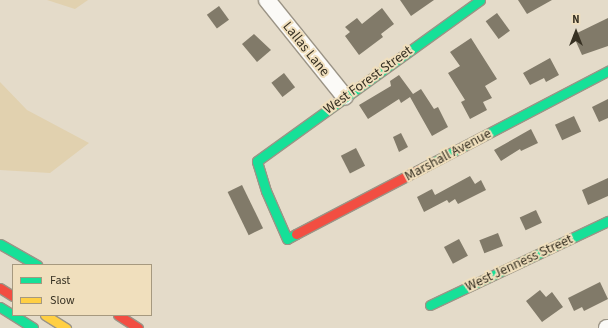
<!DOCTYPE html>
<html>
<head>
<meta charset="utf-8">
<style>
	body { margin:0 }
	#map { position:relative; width:608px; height:328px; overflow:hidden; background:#e4dbc9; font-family:"Source Sans 3",sans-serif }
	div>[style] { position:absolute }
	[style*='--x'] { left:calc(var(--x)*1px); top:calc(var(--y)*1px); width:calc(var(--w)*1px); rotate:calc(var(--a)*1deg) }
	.green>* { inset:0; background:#e1d1af }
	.building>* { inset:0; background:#817a69; transform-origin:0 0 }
	.roads { filter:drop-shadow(1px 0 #9b9486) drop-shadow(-1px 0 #9b9486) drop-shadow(0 1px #9b9486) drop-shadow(0 -1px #9b9486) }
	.street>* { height:16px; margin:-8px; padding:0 8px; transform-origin:8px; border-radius:8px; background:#fbfaf7 }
	.fast>* { height:9px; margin:-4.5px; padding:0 4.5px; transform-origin:4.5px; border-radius:4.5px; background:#16e098 }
	.slow>* { height:9px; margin:-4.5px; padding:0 4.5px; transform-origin:4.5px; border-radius:4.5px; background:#ffcf43 }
	.jam>* { height:9px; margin:-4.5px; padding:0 4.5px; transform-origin:4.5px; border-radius:4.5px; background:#f24e42 }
	span { translate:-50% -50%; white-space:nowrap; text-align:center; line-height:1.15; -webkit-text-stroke:4px #f0dfbd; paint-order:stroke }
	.street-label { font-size:14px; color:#373123 }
	.legend { position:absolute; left:12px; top:264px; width:140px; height:52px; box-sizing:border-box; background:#f0dfbd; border:1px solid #a6997f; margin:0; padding:5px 7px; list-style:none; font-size:12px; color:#373123 }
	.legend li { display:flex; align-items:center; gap:8px; height:20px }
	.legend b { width:20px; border:1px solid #a6997f }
	.north { position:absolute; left:556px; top:12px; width:40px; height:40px; -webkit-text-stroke:3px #f0dfbd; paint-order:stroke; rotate:0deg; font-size:11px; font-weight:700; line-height:16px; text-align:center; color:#373123 }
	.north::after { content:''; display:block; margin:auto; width:14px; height:18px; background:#373123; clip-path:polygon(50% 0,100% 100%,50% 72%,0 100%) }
</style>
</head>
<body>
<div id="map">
	<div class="green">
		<i style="clip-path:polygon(47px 0,88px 0,75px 9px)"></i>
		<i style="clip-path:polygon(0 82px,27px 110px,89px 143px,50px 173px,0 170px)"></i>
	</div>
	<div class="building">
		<i style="clip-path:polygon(400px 0,434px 0,411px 16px)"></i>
		<i style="clip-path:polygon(518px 0,552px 0,527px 14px)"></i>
		<i style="left:219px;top:6px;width:17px;height:15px;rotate:54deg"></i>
		<i style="clip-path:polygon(382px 8px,394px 24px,381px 34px,383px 37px,359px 55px,345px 36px,350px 32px,345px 27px,357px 18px,362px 24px)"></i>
		<i style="left:497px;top:13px;width:22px;height:14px;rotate:54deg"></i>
		<i style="clip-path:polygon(608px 18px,608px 46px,582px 55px,573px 35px)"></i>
		<i style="clip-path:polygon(254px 34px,271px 50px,257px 62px,242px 44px)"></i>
		<i style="clip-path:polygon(471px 38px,497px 79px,485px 86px,492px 98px,483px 102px,487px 110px,470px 119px,461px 102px,465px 100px,448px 73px,460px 66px,450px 52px)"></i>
		<i style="clip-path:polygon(550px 58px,559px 75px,546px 82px,544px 78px,530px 85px,523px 73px)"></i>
		<i style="left:284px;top:73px;width:18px;height:16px;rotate:52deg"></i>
		<i style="clip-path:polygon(399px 75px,413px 94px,421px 89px,434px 109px,438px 107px,448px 127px,432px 136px,410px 97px,401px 103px,399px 99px,368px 119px,359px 105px,391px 86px,390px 81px)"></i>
		<i style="clip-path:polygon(608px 99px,608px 118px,599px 122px,592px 107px)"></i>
		<i style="left:574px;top:116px;width:17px;height:21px;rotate:65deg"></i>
		<i style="clip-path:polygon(531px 129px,538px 143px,521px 151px,520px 149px,501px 161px,494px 150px)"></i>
		<i style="clip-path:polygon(401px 133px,408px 147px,399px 152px,393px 137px)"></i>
		<i style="left:356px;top:148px;width:20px;height:17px;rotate:63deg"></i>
		<i style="clip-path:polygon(470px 176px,475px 184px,481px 180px,486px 190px,458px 204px,455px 199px,449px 203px,447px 200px,424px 212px,417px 197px,432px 189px,435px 195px)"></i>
		<i style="clip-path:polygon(608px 178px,608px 196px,588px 205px,582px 190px)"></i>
		<i style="left:242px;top:185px;width:48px;height:16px;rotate:64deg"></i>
		<i style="left:536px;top:210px;width:14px;height:18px;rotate:65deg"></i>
		<i style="left:498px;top:233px;width:14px;height:20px;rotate:69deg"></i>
		<i style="left:459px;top:239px;width:19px;height:17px;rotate:62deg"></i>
		<i style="clip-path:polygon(600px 282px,608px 299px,584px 311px,582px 307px,574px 311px,568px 298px)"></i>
		<i style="clip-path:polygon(540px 290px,546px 297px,552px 292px,563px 307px,542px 322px,526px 301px)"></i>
	</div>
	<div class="roads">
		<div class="street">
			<i style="--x:267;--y:0;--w:124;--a:51.2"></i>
			<i style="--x:607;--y:328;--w:1;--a:0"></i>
		</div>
		<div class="fast">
			<i style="--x:424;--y:167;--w:208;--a:-27.6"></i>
			<i style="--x:296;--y:234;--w:10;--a:151"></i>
			<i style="--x:287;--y:239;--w:52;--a:-113.6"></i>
			<i style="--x:266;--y:191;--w:31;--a:-107"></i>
			<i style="--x:257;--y:161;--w:275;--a:-35.8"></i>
			<i style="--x:0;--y:244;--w:43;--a:29.6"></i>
			<i style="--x:430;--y:305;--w:197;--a:-25.3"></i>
			<i style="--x:0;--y:307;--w:39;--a:32"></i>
		</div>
		<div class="slow">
			<i style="--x:45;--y:315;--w:25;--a:32"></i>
		</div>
		<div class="jam">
			<i style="--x:296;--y:234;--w:144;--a:-27.6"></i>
			<i style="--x:0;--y:288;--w:15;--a:32"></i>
			<i style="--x:118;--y:315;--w:24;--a:33"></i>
		</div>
	</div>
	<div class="street-label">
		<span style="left:306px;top:49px;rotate:51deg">Lallas Lane</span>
		<span style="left:368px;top:80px;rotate:-36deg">West Forest Street</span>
		<span style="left:448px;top:155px;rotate:-28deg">Marshall Avenue</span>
		<span style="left:519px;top:263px;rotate:-25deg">West Jenness Street</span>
	</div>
	<ul class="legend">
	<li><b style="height:5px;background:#16e098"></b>Fast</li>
	<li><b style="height:5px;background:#ffcf43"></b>Slow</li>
	</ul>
	<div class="north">N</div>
</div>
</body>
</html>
